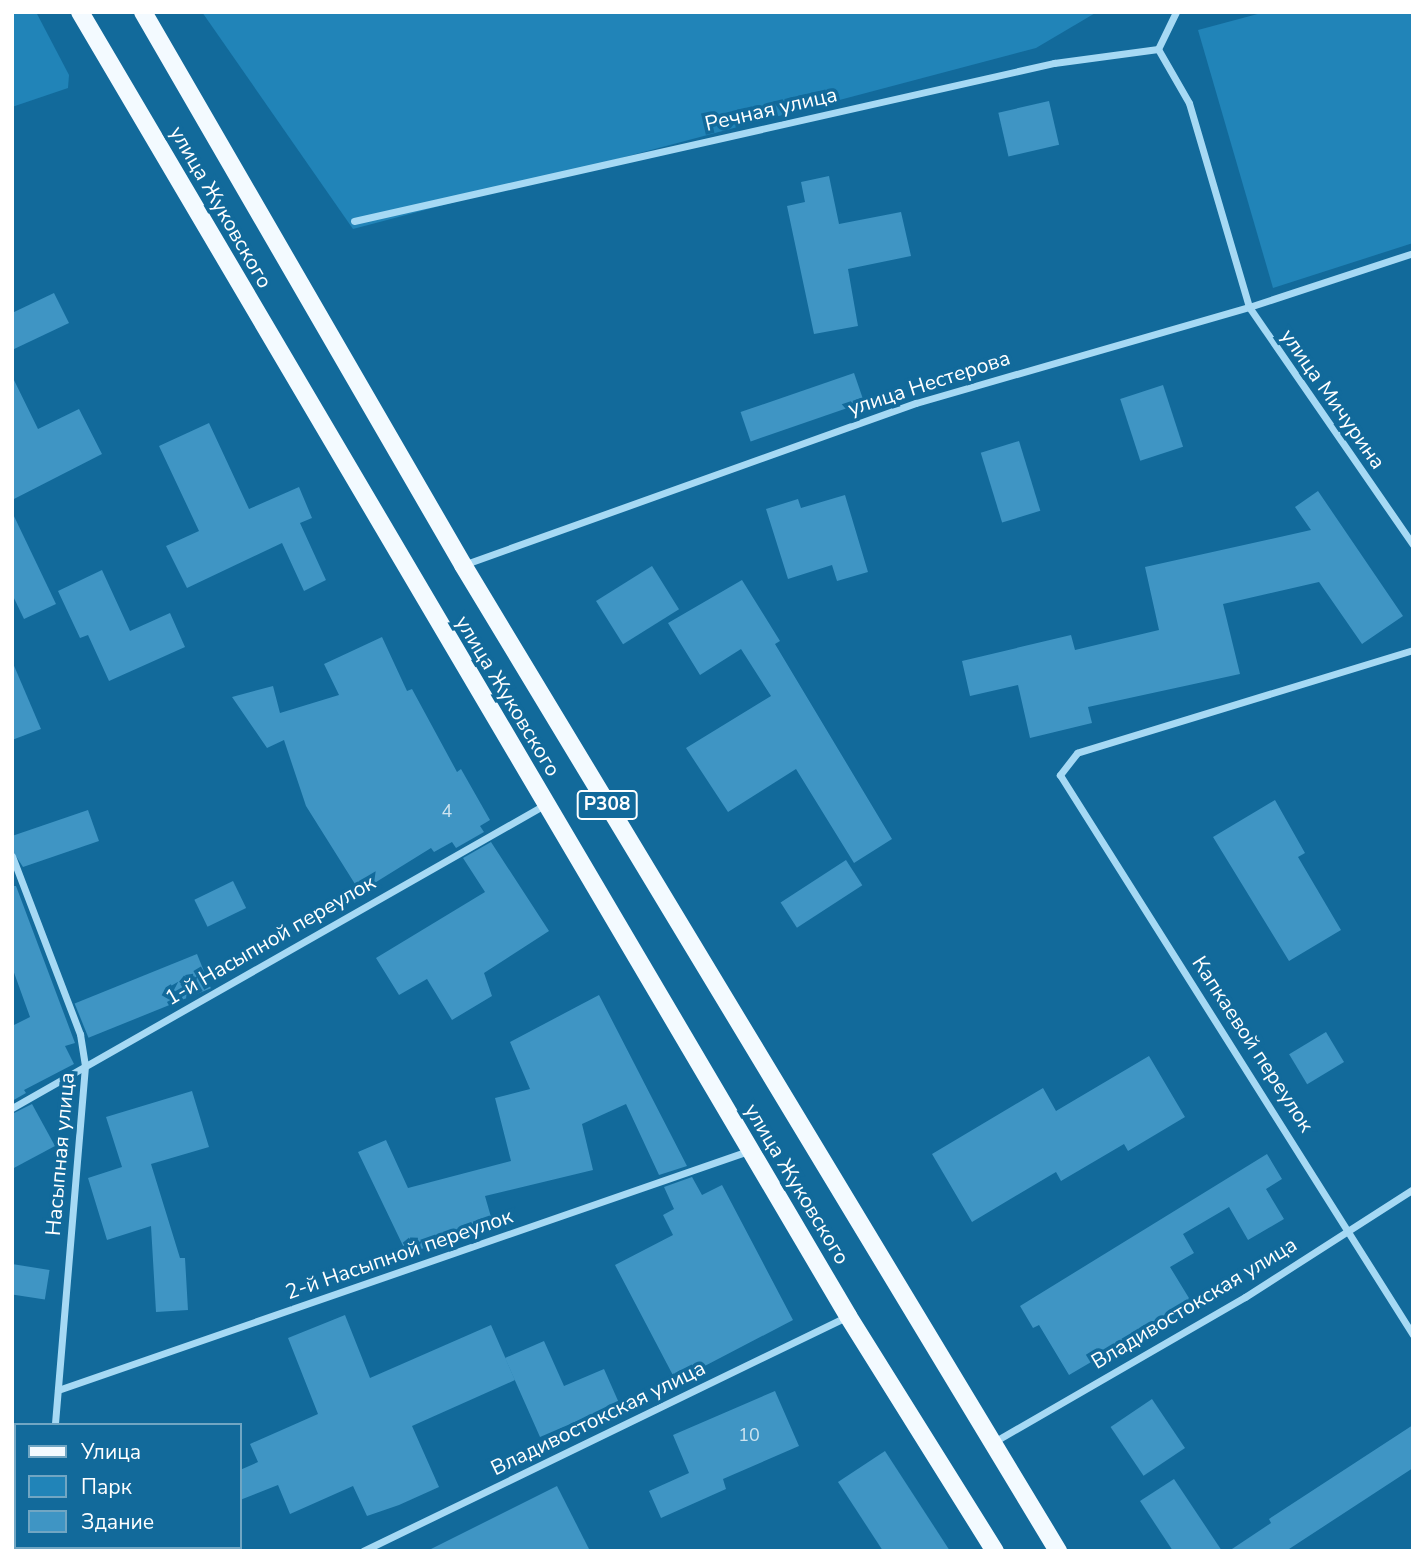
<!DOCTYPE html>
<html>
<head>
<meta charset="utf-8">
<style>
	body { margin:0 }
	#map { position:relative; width:1425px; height:1563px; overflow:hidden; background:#126a9b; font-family:"Nunito Sans",sans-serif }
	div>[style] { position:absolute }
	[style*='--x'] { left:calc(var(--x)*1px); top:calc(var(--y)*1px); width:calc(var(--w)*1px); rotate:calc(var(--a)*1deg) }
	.green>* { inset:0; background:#2184b8 }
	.building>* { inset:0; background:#3f95c4; transform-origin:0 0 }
	.minor>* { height:7px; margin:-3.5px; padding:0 3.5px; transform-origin:3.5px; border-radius:3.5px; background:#a6d9f4 }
	.primary>* { height:18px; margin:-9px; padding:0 9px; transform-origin:9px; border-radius:9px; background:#f3faff }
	span { translate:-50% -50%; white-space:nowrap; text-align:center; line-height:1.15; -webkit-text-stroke:7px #126a9b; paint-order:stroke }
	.number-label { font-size:18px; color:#cfe4f0 }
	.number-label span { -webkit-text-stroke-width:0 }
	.shield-label span { padding:2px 5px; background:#126a9b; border:2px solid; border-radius:5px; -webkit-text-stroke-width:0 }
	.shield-label { font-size:19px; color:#fff; font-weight:700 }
	.street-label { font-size:21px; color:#fff }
	.frame { position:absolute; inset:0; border:14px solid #fff; pointer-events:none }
	.legend { position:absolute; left:14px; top:1423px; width:228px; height:126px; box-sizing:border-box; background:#126a9b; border:2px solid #71a6c3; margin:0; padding:9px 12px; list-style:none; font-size:21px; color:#fff }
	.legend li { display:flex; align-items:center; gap:14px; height:35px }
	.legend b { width:35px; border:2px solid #71a6c3 }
</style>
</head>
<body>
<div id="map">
	<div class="green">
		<i style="clip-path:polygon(12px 12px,36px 12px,69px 75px,68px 88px,12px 107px)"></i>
		<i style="clip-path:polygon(202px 12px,1097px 12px,1036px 48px,353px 229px)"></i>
		<i style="clip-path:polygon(1265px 12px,1413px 12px,1413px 243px,1273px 288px,1198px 30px)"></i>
	</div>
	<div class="building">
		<i style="left:1049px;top:101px;width:45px;height:52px;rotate:77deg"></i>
		<i style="clip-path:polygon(829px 176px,839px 224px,901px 212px,911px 256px,848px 269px,858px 326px,814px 334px,787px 206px,805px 202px,801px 182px)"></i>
		<i style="clip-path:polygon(54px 293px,69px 323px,12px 350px,12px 313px)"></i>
		<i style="left:854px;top:373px;width:31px;height:120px;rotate:71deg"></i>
		<i style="clip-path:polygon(12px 376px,38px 429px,79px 409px,102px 454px,12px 500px)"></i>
		<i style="left:1163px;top:385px;width:65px;height:45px;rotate:72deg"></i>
		<i style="clip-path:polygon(209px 423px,249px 509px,299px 487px,312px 518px,300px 523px,326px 580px,304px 591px,282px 543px,187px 588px,166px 546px,199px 531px,159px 446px)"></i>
		<i style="left:1019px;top:441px;width:73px;height:40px;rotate:73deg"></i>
		<i style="clip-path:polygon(1318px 491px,1403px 616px,1362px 644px,1319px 582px,1223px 604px,1240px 674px,1088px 707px,1092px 723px,1030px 738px,1018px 685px,970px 696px,962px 661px,1071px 635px,1075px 650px,1159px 630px,1145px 567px,1311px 530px,1295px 507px)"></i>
		<i style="clip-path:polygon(845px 495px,868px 572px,837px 581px,832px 565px,788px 579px,766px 509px,798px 499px,801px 508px)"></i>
		<i style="clip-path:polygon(12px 512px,56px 604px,24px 619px,12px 594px)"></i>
		<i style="left:652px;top:566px;width:51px;height:66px;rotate:58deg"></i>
		<i style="clip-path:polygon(102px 570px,130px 631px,170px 613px,185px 647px,109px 681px,88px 635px,80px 638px,58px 591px)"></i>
		<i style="clip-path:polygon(742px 580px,780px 641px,775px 644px,892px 839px,854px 863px,796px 769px,728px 812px,686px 748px,771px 696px,741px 649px,700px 675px,668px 623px)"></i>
		<i style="clip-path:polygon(382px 637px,407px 691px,412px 689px,457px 772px,461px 769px,490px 820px,480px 826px,484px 832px,456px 848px,452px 842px,434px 852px,431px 848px,360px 892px,306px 806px,284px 740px,267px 748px,232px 697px,273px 686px,280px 713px,339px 695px,324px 664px)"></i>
		<i style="clip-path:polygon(12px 661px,41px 729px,12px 740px)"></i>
		<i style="clip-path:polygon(1275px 800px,1305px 853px,1298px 857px,1341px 930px,1289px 961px,1213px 837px)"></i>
		<i style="clip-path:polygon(88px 810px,99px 841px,23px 867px,12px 850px,12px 836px)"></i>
		<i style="clip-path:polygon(491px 842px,549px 931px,484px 973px,492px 996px,452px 1020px,427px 979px,399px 995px,376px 958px,485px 892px,463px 858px)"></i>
		<i style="left:846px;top:860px;width:30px;height:78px;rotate:57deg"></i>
		<i style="left:233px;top:881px;width:30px;height:43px;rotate:64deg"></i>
		<i style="clip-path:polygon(12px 886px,16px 886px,75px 1043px,65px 1046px,74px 1064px,24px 1090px,26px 1093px,12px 1101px,12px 1026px,30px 1017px,12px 967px)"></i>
		<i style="left:197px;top:954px;width:37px;height:132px;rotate:68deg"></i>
		<i style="clip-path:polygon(599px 995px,687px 1166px,659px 1175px,626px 1104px,582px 1124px,593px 1170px,485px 1196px,493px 1224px,407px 1254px,358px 1152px,386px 1140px,408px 1188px,511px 1161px,495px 1098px,530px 1089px,510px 1042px)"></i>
		<i style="left:1326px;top:1032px;width:35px;height:43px;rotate:59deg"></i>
		<i style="clip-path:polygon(1149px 1056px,1185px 1117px,1128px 1151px,1124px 1144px,1061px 1181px,1056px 1172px,972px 1222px,932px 1154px,1043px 1088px,1056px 1111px)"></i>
		<i style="clip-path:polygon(192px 1091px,209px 1147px,151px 1164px,180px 1258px,185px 1258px,188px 1310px,156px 1312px,151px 1226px,107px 1240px,88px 1178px,122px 1167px,106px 1117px)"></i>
		<i style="clip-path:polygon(32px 1104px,55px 1146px,12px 1169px,12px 1114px)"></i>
		<i style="clip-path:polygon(1267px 1154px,1282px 1179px,1266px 1189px,1284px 1219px,1248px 1240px,1229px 1207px,1183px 1234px,1194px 1253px,1170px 1267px,1192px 1303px,1069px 1375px,1039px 1325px,1033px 1328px,1020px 1306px)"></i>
		<i style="clip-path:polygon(692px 1177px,702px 1195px,722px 1185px,793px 1320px,676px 1381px,615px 1265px,673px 1235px,663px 1215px,674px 1209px,664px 1187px)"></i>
		<i style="left:12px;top:1264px;width:38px;height:30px;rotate:9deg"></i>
		<i style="clip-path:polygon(345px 1315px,370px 1378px,491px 1325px,515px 1380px,412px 1426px,439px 1487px,399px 1505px,367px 1516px,353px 1486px,290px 1514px,278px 1485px,240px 1500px,240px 1470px,258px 1462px,250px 1444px,318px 1414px,288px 1338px)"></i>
		<i style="clip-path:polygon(544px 1341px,564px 1386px,604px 1369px,619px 1403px,540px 1437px,505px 1358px)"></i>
		<i style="clip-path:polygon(775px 1391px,799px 1446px,723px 1479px,726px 1489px,661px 1518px,649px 1491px,689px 1473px,673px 1435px)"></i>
		<i style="left:1152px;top:1399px;width:59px;height:50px;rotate:56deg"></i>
		<i style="clip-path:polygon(1413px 1425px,1413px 1468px,1286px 1551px,1229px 1551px,1271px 1523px,1269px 1519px)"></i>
		<i style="clip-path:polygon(885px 1451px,950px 1551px,883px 1551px,838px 1482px)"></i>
		<i style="clip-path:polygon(1174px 1479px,1222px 1551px,1173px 1551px,1140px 1501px)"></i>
		<i style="clip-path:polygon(557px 1486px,590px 1551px,427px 1551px)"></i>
	</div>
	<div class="minor">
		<i style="--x:1158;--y:49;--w:62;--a:60.1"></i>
		<i style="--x:1189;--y:103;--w:213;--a:73.6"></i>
		<i style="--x:1249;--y:307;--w:289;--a:55.4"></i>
		<i style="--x:354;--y:221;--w:718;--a:-12.72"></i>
		<i style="--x:1054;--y:63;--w:105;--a:-7.7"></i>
		<i style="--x:1158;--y:49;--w:41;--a:-64.1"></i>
		<i style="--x:463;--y:565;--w:481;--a:-19.7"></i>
		<i style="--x:916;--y:403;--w:347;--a:-16.1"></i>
		<i style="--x:1249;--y:307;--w:173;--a:-18.2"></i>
		<i style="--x:1413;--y:650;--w:351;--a:163"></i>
		<i style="--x:1077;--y:753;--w:28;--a:128"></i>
		<i style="--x:1060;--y:775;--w:662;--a:57.77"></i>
		<i style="--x:12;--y:856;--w:191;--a:69.1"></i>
		<i style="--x:80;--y:1034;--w:32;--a:81"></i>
		<i style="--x:85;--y:1066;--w:360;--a:94.8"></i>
		<i style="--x:12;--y:1108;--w:614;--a:-29.65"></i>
		<i style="--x:58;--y:1390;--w:730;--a:-19.1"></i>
		<i style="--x:992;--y:1443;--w:292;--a:-30"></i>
		<i style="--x:1245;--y:1297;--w:200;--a:-32.7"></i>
		<i style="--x:44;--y:1551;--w:4;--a:-90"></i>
		<i style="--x:363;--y:1551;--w:539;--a:-25.85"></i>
	</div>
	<div class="primary">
		<i style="--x:80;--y:12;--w:1513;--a:59.5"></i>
		<i style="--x:848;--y:1316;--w:277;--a:58"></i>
		<i style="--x:143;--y:12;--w:639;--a:59.94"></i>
		<i style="--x:463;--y:565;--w:1152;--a:58.89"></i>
	</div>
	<div class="number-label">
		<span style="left:447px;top:811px">4</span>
		<span style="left:749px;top:1435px">10</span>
	</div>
	<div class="shield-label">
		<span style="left:607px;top:805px">P308</span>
	</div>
	<div class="street-label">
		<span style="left:771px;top:109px;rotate:-13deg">Речная улица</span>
		<span style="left:221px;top:207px;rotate:60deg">улица Жуковского</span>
		<span style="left:929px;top:383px;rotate:-18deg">улица Нестерова</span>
		<span style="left:1333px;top:399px;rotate:55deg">улица Мичурина</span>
		<span style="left:508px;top:696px;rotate:59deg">улица Жуковского</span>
		<span style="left:270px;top:940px;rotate:-30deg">1-й Насыпной переулок</span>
		<span style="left:1253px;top:1044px;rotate:57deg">Капкаевой переулок</span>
		<span style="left:60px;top:1154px;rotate:-85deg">Насыпная улица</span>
		<span style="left:797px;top:1184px;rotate:59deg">улица Жуковского</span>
		<span style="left:399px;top:1254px;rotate:-19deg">2-й Насыпной переулок</span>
		<span style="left:1194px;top:1303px;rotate:-31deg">Владивостокская улица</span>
		<span style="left:598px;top:1418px;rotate:-26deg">Владивостокская улица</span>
	</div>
	<div class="frame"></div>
	<ul class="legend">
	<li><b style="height:9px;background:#f3faff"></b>Улица</li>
	<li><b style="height:19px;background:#2184b8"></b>Парк</li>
	<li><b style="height:19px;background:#3f95c4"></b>Здание</li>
	</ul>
</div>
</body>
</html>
